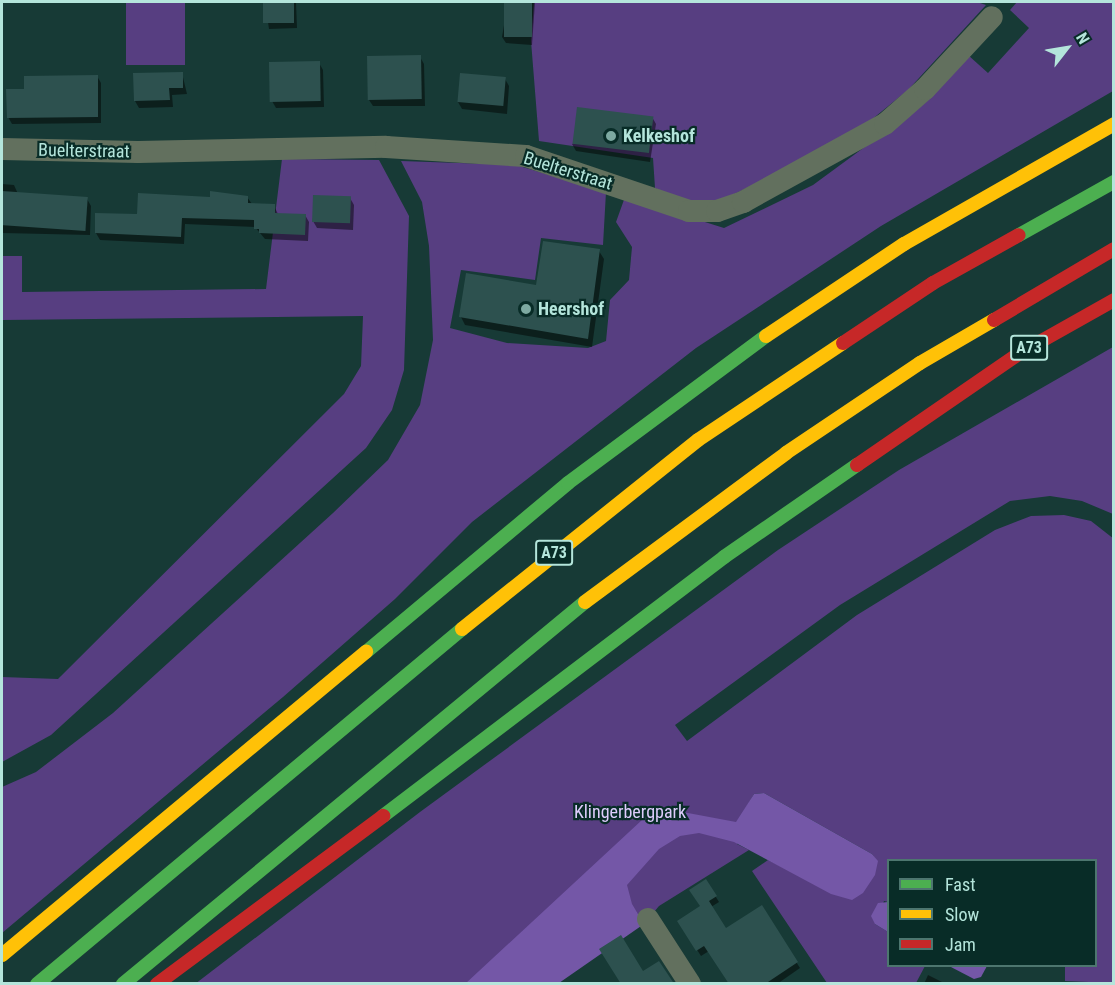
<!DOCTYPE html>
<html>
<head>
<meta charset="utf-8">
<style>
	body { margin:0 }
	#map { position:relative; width:1115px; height:985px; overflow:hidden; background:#173a36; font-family:"Roboto Condensed",sans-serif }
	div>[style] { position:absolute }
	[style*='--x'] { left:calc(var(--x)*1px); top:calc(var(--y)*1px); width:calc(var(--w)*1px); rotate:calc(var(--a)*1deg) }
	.green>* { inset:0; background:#573e81; transform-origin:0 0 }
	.forest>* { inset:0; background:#7457a7 }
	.shadow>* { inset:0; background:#0007 }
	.building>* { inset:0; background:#2d514f; transform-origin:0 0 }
	.street>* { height:22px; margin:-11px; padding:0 11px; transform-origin:11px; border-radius:11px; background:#62705e }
	.fast>* { height:14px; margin:-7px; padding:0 7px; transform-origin:7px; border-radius:7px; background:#4caf50 }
	.slow>* { height:14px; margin:-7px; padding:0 7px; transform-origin:7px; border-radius:7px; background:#ffc107 }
	.jam>* { height:14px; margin:-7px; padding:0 7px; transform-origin:7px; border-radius:7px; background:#c62828 }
	.dots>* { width:16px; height:16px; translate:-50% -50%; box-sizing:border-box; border:3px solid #082c27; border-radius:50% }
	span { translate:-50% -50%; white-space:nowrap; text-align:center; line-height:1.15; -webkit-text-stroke:4.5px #082c27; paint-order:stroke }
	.shield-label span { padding:2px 4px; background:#082c27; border:2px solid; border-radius:4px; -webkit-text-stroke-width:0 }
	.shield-label { font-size:16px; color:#b4e5db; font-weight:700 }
	.poi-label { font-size:18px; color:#b4e5db; font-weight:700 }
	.left { translate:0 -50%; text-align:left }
	.street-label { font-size:18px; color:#b4e5db }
	.park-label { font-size:18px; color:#deccfd }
	.frame { position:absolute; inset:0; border:3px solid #b4e5db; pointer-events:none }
	.legend { position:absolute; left:887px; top:859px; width:210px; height:108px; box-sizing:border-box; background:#082c27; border:2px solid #4d766f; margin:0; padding:8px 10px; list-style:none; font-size:18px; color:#b4e5db }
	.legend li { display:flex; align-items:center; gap:12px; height:30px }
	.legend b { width:30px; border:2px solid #4d766f }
	.north { position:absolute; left:1037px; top:18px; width:60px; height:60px; -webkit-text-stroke:4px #082c27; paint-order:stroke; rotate:59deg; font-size:16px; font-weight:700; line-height:24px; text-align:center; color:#b4e5db }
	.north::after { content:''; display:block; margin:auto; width:21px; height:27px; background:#b4e5db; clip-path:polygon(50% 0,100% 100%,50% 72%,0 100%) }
</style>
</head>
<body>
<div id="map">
	<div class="green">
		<i style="left:126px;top:2px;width:59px;height:63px"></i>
		<i style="clip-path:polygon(534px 2px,977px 2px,986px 5px,908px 90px,849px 138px,714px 204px,681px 200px,655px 188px,653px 158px,539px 141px,531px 41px)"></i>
		<i style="clip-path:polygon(1017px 2px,1113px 2px,1113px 91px,881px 226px,696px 348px,472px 522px,395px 599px,283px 697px,2px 933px,2px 787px,36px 772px,113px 713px,333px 513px,388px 460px,420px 405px,433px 340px,429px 246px,422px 202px,401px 161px,516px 165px,606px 192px,603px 245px,541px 238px,535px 280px,461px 270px,450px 328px,507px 343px,588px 348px,606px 341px,610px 300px,629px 280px,632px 247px,616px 222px,625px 197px,724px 228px,813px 185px,926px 102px,968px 55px,988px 73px,1029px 28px,1010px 10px)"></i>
		<i style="clip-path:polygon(282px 159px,379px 160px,409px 216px,404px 370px,392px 410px,366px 448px,51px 735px,2px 762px,2px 677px,58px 679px,344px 394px,361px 366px,363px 316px,2px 320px,2px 256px,22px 256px,22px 292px,266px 289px)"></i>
		<i style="clip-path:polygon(1113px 347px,1113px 514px,1082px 501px,1050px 496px,1010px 501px,840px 605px,675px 725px,687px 741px,857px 615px,995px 530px,1031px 516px,1064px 515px,1091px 521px,1114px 539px,1113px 983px,1065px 981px,1065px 966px,1096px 966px,1096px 860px,888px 860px,888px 902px,884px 901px,875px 924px,888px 932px,888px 966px,925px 966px,916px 983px,827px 983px,752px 871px,768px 860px,787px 869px,877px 861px,872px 854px,764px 793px,754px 794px,740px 818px,737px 844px,749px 850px,659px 906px,644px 924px,635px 910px,527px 983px,195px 984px,420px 812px,778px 550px,899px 470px)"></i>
	</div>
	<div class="forest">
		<i style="clip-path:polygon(764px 793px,872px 854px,878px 861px,875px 875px,863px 893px,852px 900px,831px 894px,734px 842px,699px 833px,680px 836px,659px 849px,627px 885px,632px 904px,644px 924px,559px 983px,465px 984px,656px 807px,736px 822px,754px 794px)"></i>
		<i style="clip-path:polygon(888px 902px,888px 932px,875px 924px,871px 916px,878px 903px)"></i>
		<i style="clip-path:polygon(949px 966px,987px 966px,981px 977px,974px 979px)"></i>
	</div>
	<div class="shadow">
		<i style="clip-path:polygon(265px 2px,296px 2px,297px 28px,269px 29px)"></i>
		<i style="clip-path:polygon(508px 2px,535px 2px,532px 45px,506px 43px,502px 37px)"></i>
		<i style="clip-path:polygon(420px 57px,424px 64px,425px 106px,373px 106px,369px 100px)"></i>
		<i style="clip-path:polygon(319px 63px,323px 70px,324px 107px,276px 108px,272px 101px)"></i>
		<i style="clip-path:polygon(182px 73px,187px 94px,172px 95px,173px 107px,139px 108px,135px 101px)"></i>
		<i style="clip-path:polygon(97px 76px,101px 83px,101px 123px,12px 124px,8px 117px,26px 91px)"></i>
		<i style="clip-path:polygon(505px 79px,509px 86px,507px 114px,462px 109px,458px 102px)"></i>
		<i style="clip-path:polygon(652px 117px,656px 124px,650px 162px,576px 151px,572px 144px)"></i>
		<i style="clip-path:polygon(2px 184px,14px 185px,18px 194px,87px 199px,91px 206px,90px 235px,2px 233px)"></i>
		<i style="clip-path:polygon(247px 197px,252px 204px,274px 206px,278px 214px,305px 215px,309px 222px,308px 241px,265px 239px,255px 227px,185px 224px,184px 244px,100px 240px,96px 233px,139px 216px,212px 198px)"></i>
		<i style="clip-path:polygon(350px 198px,354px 205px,353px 230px,317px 228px,313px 221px)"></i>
		<i style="clip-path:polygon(599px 251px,604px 259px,592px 347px,465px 325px,461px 317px,538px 287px)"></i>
		<i style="clip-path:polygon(706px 881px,719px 902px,711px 907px,726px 930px,761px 907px,800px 968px,777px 984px,730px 984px,709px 951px,701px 956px,679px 922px,701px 907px)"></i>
		<i style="clip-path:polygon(659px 963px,671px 984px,614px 984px,643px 973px)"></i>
		<i style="clip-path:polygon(928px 975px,946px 984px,924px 984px)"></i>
	</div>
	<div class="building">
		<i style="left:263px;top:2px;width:31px;height:21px"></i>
		<i style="left:504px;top:2px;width:28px;height:35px"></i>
		<i style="left:421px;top:55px;width:44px;height:54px;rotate:89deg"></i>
		<i style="left:320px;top:61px;width:40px;height:51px;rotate:89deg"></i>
		<i style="clip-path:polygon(183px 72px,183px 88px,169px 88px,170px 100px,134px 101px,133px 73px)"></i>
		<i style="left:460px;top:73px;width:46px;height:29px;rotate:5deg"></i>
		<i style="clip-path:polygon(98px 75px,98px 117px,7px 118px,6px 89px,24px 89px,24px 76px)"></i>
		<i style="left:577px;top:107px;width:77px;height:37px;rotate:7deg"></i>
		<i style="left:2px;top:191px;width:86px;height:34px;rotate:4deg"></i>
		<i style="clip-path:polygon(210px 191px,248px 196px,248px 203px,275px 204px,275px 213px,306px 214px,305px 235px,259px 233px,259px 229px,254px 229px,254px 220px,182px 218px,181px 237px,95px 233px,95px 213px,137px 214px,138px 193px,210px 197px)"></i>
		<i style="left:313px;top:195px;width:38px;height:27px;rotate:2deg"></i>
		<i style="clip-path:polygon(543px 241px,600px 249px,588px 339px,459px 317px,466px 273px,536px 285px)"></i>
		<i style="clip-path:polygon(706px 879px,717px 896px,709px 901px,726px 928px,762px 905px,798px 962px,765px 984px,729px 984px,704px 946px,696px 951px,677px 921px,700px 906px,689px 890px)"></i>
		<i style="clip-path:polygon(621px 935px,643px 971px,659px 961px,673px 982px,621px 984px,599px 949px)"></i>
	</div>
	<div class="street">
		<i style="--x:2;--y:149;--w:136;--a:1.3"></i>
		<i style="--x:138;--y:152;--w:248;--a:-1.2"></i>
		<i style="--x:386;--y:147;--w:140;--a:3.7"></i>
		<i style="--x:526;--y:156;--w:172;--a:18.6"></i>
		<i style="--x:689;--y:211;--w:28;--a:0"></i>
		<i style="--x:717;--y:211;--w:28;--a:-19"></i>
		<i style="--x:743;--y:202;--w:162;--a:-28.8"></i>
		<i style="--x:885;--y:124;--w:53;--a:-41.2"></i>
		<i style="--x:925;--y:89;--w:98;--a:-47.1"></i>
		<i style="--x:648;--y:919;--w:77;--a:57.1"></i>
	</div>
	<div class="fast">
		<i style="--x:1019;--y:235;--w:109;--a:-29.2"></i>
		<i style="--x:366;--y:652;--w:263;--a:-39.9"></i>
		<i style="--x:568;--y:483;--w:247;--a:-36.6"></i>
		<i style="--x:383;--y:816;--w:428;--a:-37.2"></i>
		<i style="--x:724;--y:557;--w:162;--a:-34.7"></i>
		<i style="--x:37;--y:984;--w:554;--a:-39.87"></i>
		<i style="--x:123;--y:984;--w:599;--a:-39.59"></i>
	</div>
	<div class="slow">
		<i style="--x:766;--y:336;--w:166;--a:-33.7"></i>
		<i style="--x:904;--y:244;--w:242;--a:-29.7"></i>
		<i style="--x:585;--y:602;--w:250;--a:-36.5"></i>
		<i style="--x:786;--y:453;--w:161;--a:-33.9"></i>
		<i style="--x:920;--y:363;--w:86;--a:-30.2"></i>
		<i style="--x:462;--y:629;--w:302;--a:-38.7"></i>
		<i style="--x:698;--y:440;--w:174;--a:-33.8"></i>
		<i style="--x:2;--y:955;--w:474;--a:-39.8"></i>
	</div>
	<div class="jam">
		<i style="--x:994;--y:320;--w:139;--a:-30.6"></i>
		<i style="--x:843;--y:343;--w:108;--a:-33.7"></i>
		<i style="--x:933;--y:283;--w:98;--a:-29.2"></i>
		<i style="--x:857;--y:465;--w:198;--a:-34.5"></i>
		<i style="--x:1020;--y:353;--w:108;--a:-29.4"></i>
		<i style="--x:157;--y:984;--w:282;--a:-36.6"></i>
	</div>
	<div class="dots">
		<i style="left:611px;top:136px;background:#7da9a1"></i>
		<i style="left:526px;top:309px;background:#7da9a1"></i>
	</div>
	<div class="shield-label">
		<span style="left:1029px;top:348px">A73</span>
		<span style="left:554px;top:553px">A73</span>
	</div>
	<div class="poi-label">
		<span class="left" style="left:623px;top:136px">Kelkeshof</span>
		<span class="left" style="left:538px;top:309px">Heershof</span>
	</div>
	<div class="street-label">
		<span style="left:84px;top:151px;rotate:1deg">Buelterstraat</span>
		<span style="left:568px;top:171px;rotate:17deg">Buelterstraat</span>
	</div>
	<div class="park-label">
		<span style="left:630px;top:812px">Klingerbergpark</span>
	</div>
	<div class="frame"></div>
	<ul class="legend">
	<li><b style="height:8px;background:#4caf50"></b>Fast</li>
	<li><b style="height:8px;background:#ffc107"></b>Slow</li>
	<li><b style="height:8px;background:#c62828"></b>Jam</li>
	</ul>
	<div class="north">N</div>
</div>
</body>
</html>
